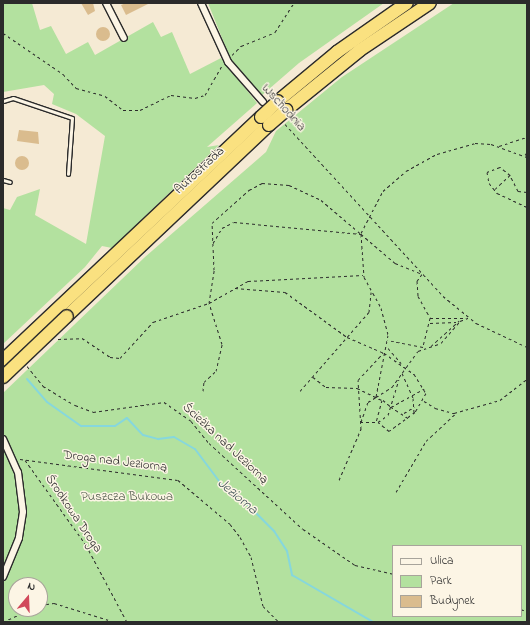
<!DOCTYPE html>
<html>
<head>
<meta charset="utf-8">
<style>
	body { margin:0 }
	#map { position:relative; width:530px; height:625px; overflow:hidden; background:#f5ead4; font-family:"Indie Flower",sans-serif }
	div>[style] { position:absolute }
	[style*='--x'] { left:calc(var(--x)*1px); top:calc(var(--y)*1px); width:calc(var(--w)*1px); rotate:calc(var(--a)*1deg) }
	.green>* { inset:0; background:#b3e19f }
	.stream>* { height:2px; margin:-1px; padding:0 1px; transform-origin:1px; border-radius:1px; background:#86d7dd }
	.building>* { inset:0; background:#dabc8e }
	.round { border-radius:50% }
	.path>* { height:1px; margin-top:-0.5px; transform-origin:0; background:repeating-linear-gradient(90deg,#2b2b2b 0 3px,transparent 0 6px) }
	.roads { filter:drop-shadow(1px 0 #2b2b2b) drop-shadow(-1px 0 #2b2b2b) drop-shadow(0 1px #2b2b2b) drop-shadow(0 -1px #2b2b2b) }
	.lane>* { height:3px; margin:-1.5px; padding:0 1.5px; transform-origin:1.5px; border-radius:1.5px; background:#fcf5e5 }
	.street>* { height:6px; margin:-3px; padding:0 3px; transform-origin:3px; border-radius:3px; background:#fcf5e5 }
	.highway>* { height:12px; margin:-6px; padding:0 6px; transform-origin:6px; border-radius:6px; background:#fae180 }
	.bridges { filter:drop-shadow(1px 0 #2b2b2b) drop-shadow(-1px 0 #2b2b2b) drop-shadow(0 1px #2b2b2b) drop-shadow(0 -1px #2b2b2b) }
	.highway-bridge>* { height:12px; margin:-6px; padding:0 6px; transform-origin:6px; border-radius:6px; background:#fae180 }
	span { translate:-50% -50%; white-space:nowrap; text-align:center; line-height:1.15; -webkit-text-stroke:3px #fcf5e5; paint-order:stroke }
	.street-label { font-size:13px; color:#2b2b2b }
	.park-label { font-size:13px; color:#4d5848 }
	.water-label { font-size:14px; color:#425658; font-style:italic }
	.frame { position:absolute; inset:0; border:4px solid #2b2b2b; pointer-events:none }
	.legend { position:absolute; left:392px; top:545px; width:130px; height:72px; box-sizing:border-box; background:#fcf5e5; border:1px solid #a8a49b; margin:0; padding:5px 7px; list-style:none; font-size:12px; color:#2b2b2b }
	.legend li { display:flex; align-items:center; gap:8px; height:20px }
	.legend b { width:20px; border:1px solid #a8a49b }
	.north { position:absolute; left:8px; top:577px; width:40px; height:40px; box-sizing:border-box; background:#fcf5e5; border:1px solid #a8a49b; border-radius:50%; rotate:19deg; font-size:11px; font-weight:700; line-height:16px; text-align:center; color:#2b2b2b }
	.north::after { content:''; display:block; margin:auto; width:14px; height:18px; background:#d1495b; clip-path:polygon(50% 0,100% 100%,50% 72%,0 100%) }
</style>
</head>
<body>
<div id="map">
	<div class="green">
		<i style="clip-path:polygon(3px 3px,32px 3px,40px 30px,51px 26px,66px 54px,88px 42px,95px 55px,153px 22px,161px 37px,172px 32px,190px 74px,221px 58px,257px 103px,207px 147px,219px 145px,112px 248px,102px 246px,85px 267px,3px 344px,3px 208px,10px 210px,17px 197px,40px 189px,35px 215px,86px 244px,105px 136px,76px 114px,52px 104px,54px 94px,44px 85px,3px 92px)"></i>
		<i style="clip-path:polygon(208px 3px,384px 3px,299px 63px,261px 96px,230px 58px)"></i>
		<i style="clip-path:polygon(evenodd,454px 3px,527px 3px,527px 622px,3px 622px,3px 393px,145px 257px,266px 152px,276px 131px,342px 77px,454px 3px,393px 546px,521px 546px,521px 616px,393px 616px,393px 546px,454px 3px,16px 585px,40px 585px,40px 609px,16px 609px,16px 585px)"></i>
	</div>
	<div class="stream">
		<i style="--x:27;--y:379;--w:30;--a:49"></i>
		<i style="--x:47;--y:402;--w:42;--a:35.2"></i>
		<i style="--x:81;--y:426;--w:34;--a:0"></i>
		<i style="--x:115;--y:426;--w:14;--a:-34"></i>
		<i style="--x:127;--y:418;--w:23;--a:47"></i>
		<i style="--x:143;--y:435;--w:16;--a:15"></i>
		<i style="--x:158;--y:439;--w:16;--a:-7"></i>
		<i style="--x:174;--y:437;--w:24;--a:30"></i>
		<i style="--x:195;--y:449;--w:50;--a:53.1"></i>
		<i style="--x:225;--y:489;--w:18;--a:29"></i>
		<i style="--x:241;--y:498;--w:47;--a:45"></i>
		<i style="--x:274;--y:531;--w:24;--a:57"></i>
		<i style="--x:287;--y:551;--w:25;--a:78"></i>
		<i style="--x:292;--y:575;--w:94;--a:30.1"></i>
	</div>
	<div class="building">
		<i style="clip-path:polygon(81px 3px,93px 3px,95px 11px,88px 15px)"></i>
		<i style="clip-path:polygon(126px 3px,150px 3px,126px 15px,121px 5px)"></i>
		<i class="round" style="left:96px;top:27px;width:14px;height:14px"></i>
		<i style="clip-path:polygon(19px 130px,38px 132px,39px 144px,17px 141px)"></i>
		<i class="round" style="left:15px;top:156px;width:14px;height:14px"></i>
	</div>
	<div class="path">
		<i style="--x:3;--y:33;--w:73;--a:34.3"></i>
		<i style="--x:63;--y:74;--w:19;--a:47"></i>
		<i style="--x:76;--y:88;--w:30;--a:15"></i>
		<i style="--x:105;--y:96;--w:23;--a:38"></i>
		<i style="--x:123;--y:110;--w:17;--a:0"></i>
		<i style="--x:140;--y:110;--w:34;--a:-26"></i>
		<i style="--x:171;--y:95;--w:24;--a:7"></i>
		<i style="--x:195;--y:98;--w:10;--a:-17"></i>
		<i style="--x:205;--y:95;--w:34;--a:-60"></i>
		<i style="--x:232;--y:55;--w:13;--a:-45"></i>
		<i style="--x:241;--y:46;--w:37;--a:-22"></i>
		<i style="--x:275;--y:32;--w:35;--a:-57"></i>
		<i style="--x:285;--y:124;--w:234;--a:47.4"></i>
		<i style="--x:443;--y:296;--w:43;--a:39.3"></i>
		<i style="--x:476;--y:323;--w:56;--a:25.2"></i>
		<i style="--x:499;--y:146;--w:29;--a:-18"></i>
		<i style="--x:525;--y:155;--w:4;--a:-56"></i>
		<i style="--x:495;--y:189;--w:21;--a:-43"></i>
		<i style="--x:527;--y:190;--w:13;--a:90"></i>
		<i style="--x:527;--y:192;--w:9;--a:-174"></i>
		<i style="--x:518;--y:191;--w:18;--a:-117"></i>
		<i style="--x:510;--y:175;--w:13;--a:-141"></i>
		<i style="--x:500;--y:167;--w:14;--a:159"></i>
		<i style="--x:487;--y:172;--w:11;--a:80"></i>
		<i style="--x:489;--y:183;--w:13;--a:51"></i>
		<i style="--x:497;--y:193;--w:33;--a:25"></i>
		<i style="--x:361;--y:233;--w:47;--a:-62.4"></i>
		<i style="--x:383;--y:191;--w:30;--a:-41"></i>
		<i style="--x:406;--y:171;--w:35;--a:-29"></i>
		<i style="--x:437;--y:154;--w:40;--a:-16"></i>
		<i style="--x:475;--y:143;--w:16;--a:4"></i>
		<i style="--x:491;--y:144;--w:38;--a:20"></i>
		<i style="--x:213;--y:243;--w:17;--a:-59"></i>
		<i style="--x:222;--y:228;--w:13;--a:-27"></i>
		<i style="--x:234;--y:222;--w:128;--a:5.4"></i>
		<i style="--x:361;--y:234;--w:45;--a:40.5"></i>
		<i style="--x:395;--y:263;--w:29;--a:22"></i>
		<i style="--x:422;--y:274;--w:9;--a:126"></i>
		<i style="--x:417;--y:281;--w:15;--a:86"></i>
		<i style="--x:418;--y:296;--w:25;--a:61"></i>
		<i style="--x:430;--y:318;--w:30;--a:104"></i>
		<i style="--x:423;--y:347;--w:36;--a:-169"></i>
		<i style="--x:235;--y:288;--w:50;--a:4.6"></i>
		<i style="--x:285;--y:292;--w:77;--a:36"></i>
		<i style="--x:347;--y:337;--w:40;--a:23.4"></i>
		<i style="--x:384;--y:353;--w:37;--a:35"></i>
		<i style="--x:414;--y:374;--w:22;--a:58"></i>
		<i style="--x:426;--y:393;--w:22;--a:120"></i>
		<i style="--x:415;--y:412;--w:32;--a:144"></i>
		<i style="--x:389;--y:431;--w:14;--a:-141"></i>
		<i style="--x:430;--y:318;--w:33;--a:0"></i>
		<i style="--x:430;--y:323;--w:26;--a:-2"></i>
		<i style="--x:58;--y:339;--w:24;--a:-2"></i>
		<i style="--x:82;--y:338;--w:34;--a:34"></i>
		<i style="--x:110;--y:357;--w:10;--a:6"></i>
		<i style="--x:120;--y:358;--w:49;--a:-47.5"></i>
		<i style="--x:153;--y:322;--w:59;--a:-18.7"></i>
		<i style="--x:209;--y:303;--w:45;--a:-29.4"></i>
		<i style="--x:248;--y:281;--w:115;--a:-3"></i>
		<i style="--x:431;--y:346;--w:38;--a:-42"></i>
		<i style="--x:388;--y:348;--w:20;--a:49"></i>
		<i style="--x:27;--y:366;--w:26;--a:51"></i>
		<i style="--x:43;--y:386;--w:37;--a:31"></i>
		<i style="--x:75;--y:405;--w:19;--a:21"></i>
		<i style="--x:93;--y:412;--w:72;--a:-8"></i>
		<i style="--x:164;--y:402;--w:33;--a:35"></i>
		<i style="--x:191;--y:421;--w:28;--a:51"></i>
		<i style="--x:209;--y:443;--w:127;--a:42.5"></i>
		<i style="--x:303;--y:529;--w:63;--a:34.7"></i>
		<i style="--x:355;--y:565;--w:39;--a:13"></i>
		<i style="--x:402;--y:373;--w:27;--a:66"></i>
		<i style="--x:413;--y:398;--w:15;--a:86"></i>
		<i style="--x:313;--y:377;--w:16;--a:38"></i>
		<i style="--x:326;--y:387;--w:31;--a:2"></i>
		<i style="--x:357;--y:388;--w:28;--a:26"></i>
		<i style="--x:382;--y:400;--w:23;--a:105"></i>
		<i style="--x:203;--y:391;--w:9;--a:-84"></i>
		<i style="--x:204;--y:382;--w:16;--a:-43"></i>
		<i style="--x:216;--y:371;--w:28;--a:-77"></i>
		<i style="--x:222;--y:344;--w:43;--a:-107.6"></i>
		<i style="--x:209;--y:303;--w:33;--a:-81"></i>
		<i style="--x:214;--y:270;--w:47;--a:-92.4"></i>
		<i style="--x:212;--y:223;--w:50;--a:-41.7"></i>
		<i style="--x:249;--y:190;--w:15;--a:-28"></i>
		<i style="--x:262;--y:183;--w:27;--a:4"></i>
		<i style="--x:289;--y:185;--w:35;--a:25"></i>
		<i style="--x:321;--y:200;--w:52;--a:40.4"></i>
		<i style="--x:361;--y:234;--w:43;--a:86"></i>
		<i style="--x:364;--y:277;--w:35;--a:61"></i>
		<i style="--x:381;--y:308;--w:28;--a:75"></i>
		<i style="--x:388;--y:335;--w:63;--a:101"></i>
		<i style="--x:376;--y:397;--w:19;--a:-32"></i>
		<i style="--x:392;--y:387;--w:44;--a:-54.2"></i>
		<i style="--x:418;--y:351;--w:24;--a:-19"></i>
		<i style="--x:441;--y:343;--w:29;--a:-49"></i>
		<i style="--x:460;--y:321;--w:9;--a:-21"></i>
		<i style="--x:300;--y:391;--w:105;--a:-48.9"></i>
		<i style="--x:369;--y:312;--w:20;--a:-84"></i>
		<i style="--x:383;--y:400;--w:11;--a:41"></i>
		<i style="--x:424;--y:401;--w:13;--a:32"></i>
		<i style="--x:435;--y:408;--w:20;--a:15"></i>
		<i style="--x:454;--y:413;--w:48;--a:-15.8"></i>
		<i style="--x:500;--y:400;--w:34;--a:-38"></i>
		<i style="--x:404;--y:413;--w:12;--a:-31"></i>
		<i style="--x:408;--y:418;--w:20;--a:-147"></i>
		<i style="--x:391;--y:407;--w:38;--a:-29"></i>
		<i style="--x:375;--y:422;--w:14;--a:180"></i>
		<i style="--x:361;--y:422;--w:21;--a:-71"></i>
		<i style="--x:368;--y:402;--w:9;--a:-32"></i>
		<i style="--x:378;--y:422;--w:12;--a:-35"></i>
		<i style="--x:388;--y:415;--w:37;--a:-73"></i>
		<i style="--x:20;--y:459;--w:159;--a:7.6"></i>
		<i style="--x:178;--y:480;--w:68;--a:40.2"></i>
		<i style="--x:230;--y:524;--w:16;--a:52"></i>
		<i style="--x:240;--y:537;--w:23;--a:61"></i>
		<i style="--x:251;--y:557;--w:50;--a:76.2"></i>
		<i style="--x:263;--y:606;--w:23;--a:45"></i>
		<i style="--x:25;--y:460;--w:105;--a:54.3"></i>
		<i style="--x:86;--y:545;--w:87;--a:62"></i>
		<i style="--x:339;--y:480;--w:56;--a:-66.7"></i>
		<i style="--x:361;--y:429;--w:49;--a:-93.5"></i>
		<i style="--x:358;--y:380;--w:37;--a:-47"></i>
		<i style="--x:396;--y:492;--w:59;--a:-59.5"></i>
		<i style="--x:426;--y:441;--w:41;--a:-43"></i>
		<i style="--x:40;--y:605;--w:14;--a:-8"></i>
		<i style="--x:54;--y:603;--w:64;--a:17.3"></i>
		<i style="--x:521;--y:609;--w:7;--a:27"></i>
		<i style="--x:3;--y:622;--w:31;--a:-25"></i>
	</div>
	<div class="roads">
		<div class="lane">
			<i style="--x:3;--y:101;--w:10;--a:-17"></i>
			<i style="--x:13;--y:98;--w:62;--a:18.7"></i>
			<i style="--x:72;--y:118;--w:56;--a:94.1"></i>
			<i style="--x:3;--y:180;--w:7;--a:16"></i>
		</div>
		<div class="street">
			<i style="--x:106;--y:3;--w:39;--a:63"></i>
			<i style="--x:201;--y:3;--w:65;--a:65.4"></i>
			<i style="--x:228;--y:62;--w:53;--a:48.8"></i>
			<i style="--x:3;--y:439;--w:36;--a:66"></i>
			<i style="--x:18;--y:472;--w:40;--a:82.9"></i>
			<i style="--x:23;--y:512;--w:26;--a:99"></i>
			<i style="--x:19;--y:538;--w:42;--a:112.3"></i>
		</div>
		<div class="highway">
			<i style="--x:278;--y:101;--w:77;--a:-39.7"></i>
			<i style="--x:337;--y:52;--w:85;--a:-35"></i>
			<i style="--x:286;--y:110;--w:95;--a:-39"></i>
			<i style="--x:360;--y:50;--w:84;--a:-33.9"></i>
			<i style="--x:67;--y:316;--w:278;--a:-43.4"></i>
			<i style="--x:3;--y:360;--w:354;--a:-43.3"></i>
		</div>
	</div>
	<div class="bridges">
		<div class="highway-bridge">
			<i style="--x:261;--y:117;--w:23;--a:-43"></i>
			<i style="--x:269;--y:125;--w:23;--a:-41"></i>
			<i style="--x:3;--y:377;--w:88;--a:-43.6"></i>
		</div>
	</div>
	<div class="street-label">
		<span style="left:283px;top:108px;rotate:48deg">Wschodnia</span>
		<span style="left:200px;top:171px;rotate:-43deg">Autostrada</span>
		<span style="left:225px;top:444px;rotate:43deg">Ścieżka nad Jeziorną</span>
		<span style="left:115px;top:462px;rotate:7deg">Droga nad Jeziorną</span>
		<span style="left:73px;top:514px;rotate:56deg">Środkowa Droga</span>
	</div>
	<div class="park-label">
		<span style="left:127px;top:497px">Puszcza Bukowa</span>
	</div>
	<div class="water-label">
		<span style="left:237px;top:497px;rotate:40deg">Jeziorna</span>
	</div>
	<div class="frame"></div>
	<ul class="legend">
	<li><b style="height:5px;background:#fcf5e5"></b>Ulica</li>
	<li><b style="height:11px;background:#b3e19f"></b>Park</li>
	<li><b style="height:11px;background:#dabc8e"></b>Budynek</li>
	</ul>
	<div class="north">N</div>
</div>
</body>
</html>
